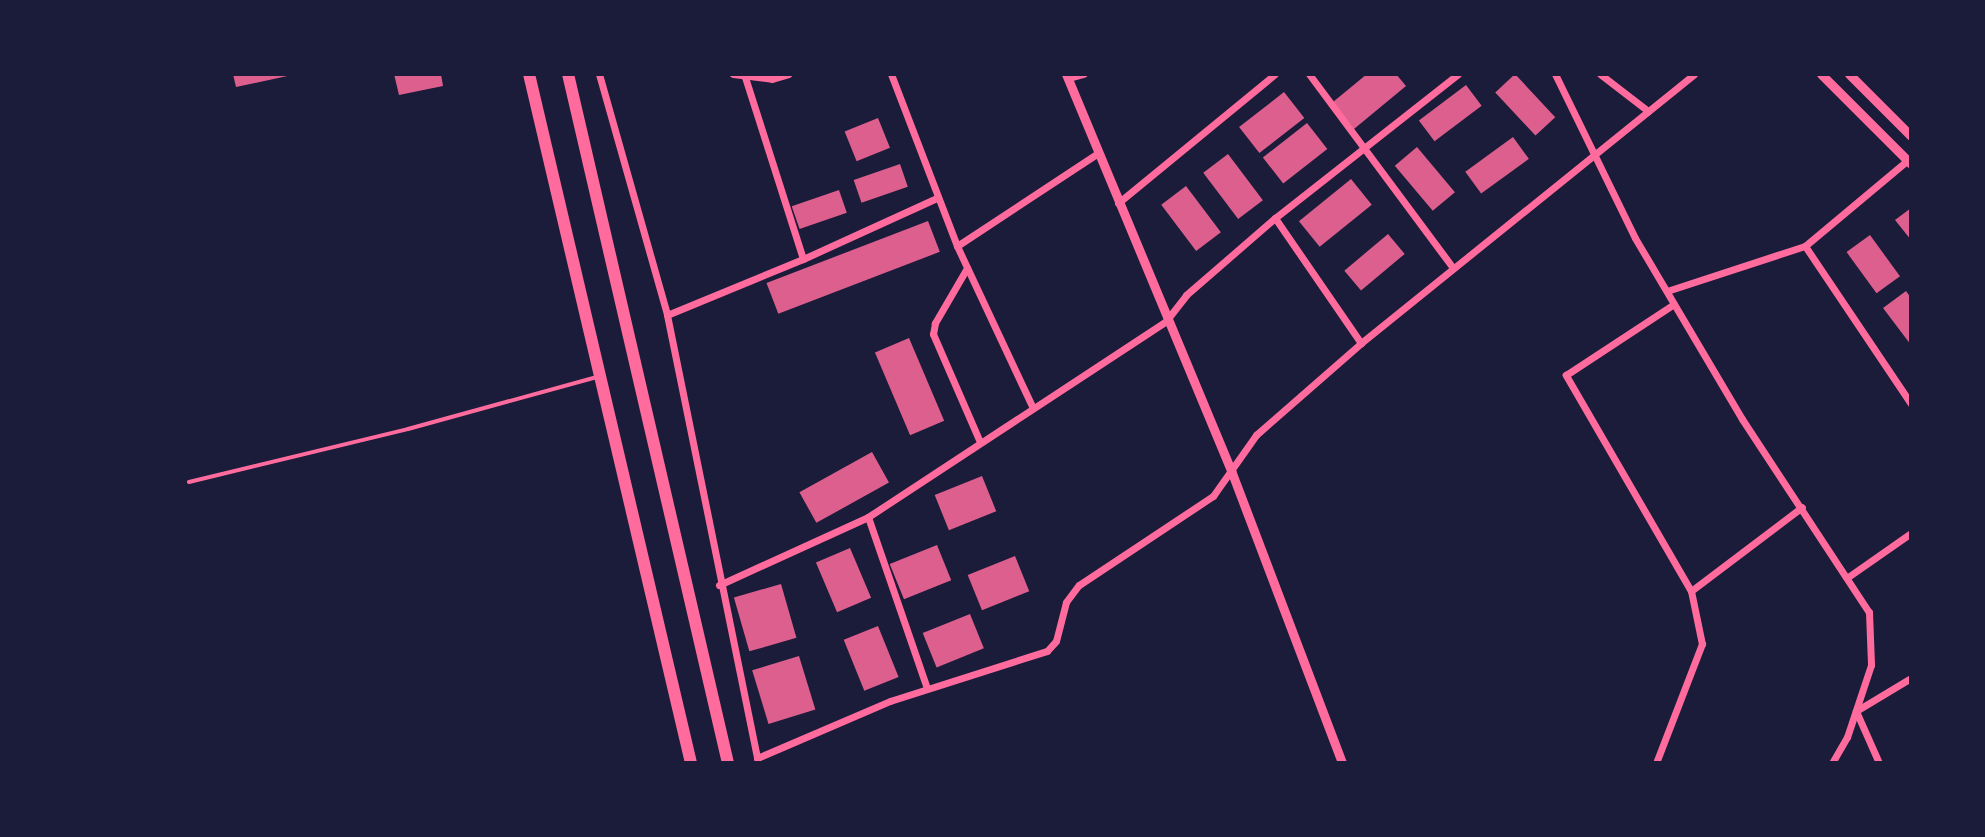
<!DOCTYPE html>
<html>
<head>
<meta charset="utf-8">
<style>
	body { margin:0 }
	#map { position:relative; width:1985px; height:837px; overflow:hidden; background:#1b1b3a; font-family:Raleway,sans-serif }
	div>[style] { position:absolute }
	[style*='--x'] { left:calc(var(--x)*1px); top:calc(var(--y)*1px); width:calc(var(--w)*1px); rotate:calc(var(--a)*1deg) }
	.building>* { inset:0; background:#dd5f8e; transform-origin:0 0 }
	.service>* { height:4px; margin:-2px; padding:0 2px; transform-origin:2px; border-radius:2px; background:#ff6b9d }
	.minor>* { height:7px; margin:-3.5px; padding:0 3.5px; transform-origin:3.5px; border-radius:3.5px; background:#ff6b9d }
	.tertiary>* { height:9px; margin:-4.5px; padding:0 4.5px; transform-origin:4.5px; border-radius:4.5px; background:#ff6b9d }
	.trunk>* { height:12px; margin:-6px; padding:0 6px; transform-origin:6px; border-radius:6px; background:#ff6b9d }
	span { translate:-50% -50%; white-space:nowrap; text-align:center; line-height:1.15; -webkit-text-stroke:6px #1b1b3a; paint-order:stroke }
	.frame { position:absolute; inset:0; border:76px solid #1b1b3a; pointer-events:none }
</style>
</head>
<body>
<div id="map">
	<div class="building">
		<i style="clip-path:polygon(233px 74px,292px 74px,292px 75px,236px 87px)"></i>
		<i style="clip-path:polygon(394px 74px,441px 74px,443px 86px,399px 95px)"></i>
		<i style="clip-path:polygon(1367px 74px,1396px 74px,1406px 86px,1354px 129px,1333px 102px)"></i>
		<i style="left:1515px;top:74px;width:59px;height:27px;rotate:47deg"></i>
		<i style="left:1466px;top:85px;width:26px;height:59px;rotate:53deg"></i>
		<i style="left:1284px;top:92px;width:33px;height:57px;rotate:52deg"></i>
		<i style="left:878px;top:118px;width:32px;height:36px;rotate:68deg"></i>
		<i style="left:1307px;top:123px;width:33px;height:56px;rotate:52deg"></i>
		<i style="left:1513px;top:137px;width:27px;height:59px;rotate:54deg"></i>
		<i style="left:1417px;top:147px;width:59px;height:29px;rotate:50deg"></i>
		<i style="left:1228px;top:154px;width:58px;height:31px;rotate:53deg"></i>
		<i style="left:900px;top:164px;width:24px;height:49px;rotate:71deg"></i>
		<i style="left:1351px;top:179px;width:33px;height:67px;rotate:51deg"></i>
		<i style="left:1186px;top:186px;width:58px;height:31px;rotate:53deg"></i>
		<i style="left:839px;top:190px;width:24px;height:50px;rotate:71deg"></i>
		<i style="clip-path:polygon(1911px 208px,1911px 240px,1895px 220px)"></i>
		<i style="left:928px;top:221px;width:33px;height:173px;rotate:69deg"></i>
		<i style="left:1388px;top:234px;width:26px;height:57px;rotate:50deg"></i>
		<i style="left:1870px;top:235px;width:51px;height:29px;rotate:54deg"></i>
		<i style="clip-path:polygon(1906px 291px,1911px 298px,1911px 345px,1883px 308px)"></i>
		<i style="left:909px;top:338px;width:90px;height:37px;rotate:67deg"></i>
		<i style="left:872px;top:452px;width:35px;height:83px;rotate:61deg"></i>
		<i style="left:982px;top:476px;width:38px;height:51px;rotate:68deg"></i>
		<i style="left:937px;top:545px;width:38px;height:51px;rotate:68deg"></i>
		<i style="left:850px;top:548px;width:54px;height:37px;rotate:67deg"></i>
		<i style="left:1015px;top:556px;width:38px;height:51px;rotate:68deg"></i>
		<i style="left:781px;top:584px;width:56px;height:49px;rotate:74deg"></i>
		<i style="left:970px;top:614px;width:37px;height:51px;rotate:68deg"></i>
		<i style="left:878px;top:626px;width:55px;height:37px;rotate:68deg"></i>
		<i style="left:799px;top:656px;width:56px;height:49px;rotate:73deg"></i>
	</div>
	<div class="service">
		<i style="--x:189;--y:482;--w:225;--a:-13.6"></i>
		<i style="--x:408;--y:429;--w:196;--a:-15.4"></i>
	</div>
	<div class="minor">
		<i style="--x:599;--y:74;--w:250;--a:74.2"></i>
		<i style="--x:667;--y:315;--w:457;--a:78.5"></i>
		<i style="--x:733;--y:74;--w:39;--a:7"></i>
		<i style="--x:772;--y:79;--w:17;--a:-17"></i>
		<i style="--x:744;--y:74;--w:194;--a:72.3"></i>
		<i style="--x:891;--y:74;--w:184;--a:69"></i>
		<i style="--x:957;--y:246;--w:179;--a:64.9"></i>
		<i style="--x:1309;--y:74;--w:242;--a:53.4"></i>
		<i style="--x:1555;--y:74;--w:182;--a:64"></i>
		<i style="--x:1635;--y:238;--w:210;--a:59.4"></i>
		<i style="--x:1742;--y:419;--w:231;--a:56.7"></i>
		<i style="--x:1869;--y:612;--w:53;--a:87.8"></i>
		<i style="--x:1871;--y:665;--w:76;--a:108.4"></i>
		<i style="--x:1847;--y:737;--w:30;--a:120"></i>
		<i style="--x:1600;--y:74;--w:61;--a:37.6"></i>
		<i style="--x:1068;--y:78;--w:16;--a:-15"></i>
		<i style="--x:1118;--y:203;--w:203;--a:-39.4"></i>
		<i style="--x:1275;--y:218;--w:152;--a:55.5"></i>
		<i style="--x:957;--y:246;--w:169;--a:-33.4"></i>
		<i style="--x:1805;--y:246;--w:134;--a:-39.9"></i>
		<i style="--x:967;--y:268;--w:64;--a:120.2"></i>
		<i style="--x:935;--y:323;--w:11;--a:100"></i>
		<i style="--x:933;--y:334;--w:118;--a:66.5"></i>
		<i style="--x:1667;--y:291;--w:145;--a:-18.1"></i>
		<i style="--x:1805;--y:246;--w:190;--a:56.1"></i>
		<i style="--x:667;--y:315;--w:147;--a:-22.4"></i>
		<i style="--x:803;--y:259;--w:147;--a:-24.5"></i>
		<i style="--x:868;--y:517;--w:181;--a:71"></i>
		<i style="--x:1848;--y:577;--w:77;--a:-34.9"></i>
		<i style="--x:719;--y:585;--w:164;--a:-24.5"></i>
		<i style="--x:868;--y:517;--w:357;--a:-33.3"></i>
		<i style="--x:1166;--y:321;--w:33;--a:-52"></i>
		<i style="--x:1186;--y:295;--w:118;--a:-40.9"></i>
		<i style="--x:1275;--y:218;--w:233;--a:-38.2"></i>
		<i style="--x:1691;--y:591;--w:139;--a:-37.1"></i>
		<i style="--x:757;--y:758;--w:145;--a:-23.2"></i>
		<i style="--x:890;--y:701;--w:165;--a:-17.7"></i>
		<i style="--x:1047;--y:651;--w:13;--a:-48"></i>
		<i style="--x:1056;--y:641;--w:40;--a:-75.6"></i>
		<i style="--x:1066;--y:602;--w:21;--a:-53"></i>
		<i style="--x:1079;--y:585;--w:161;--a:-33.6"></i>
		<i style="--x:1213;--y:496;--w:75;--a:-54.8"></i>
		<i style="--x:1256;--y:435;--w:140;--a:-41.2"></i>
		<i style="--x:1361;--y:343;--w:428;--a:-38.9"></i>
		<i style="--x:1656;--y:763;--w:128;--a:-68.9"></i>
		<i style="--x:1702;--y:644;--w:54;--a:-101.7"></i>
		<i style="--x:1691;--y:591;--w:250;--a:-120.1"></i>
		<i style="--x:1566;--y:375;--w:129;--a:-33.3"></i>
		<i style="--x:1879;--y:763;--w:57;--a:-113.9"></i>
		<i style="--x:1856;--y:711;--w:64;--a:-31"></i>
	</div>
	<div class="tertiary">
		<i style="--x:1066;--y:74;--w:432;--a:67.4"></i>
		<i style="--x:1232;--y:473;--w:310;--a:69.2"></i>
		<i style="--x:1821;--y:74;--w:127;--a:45"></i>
		<i style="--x:1849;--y:74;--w:88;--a:45"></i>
	</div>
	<div class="trunk">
		<i style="--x:529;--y:74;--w:708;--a:76.77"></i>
		<i style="--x:568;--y:74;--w:707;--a:76.93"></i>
	</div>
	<div class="frame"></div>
</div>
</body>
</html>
